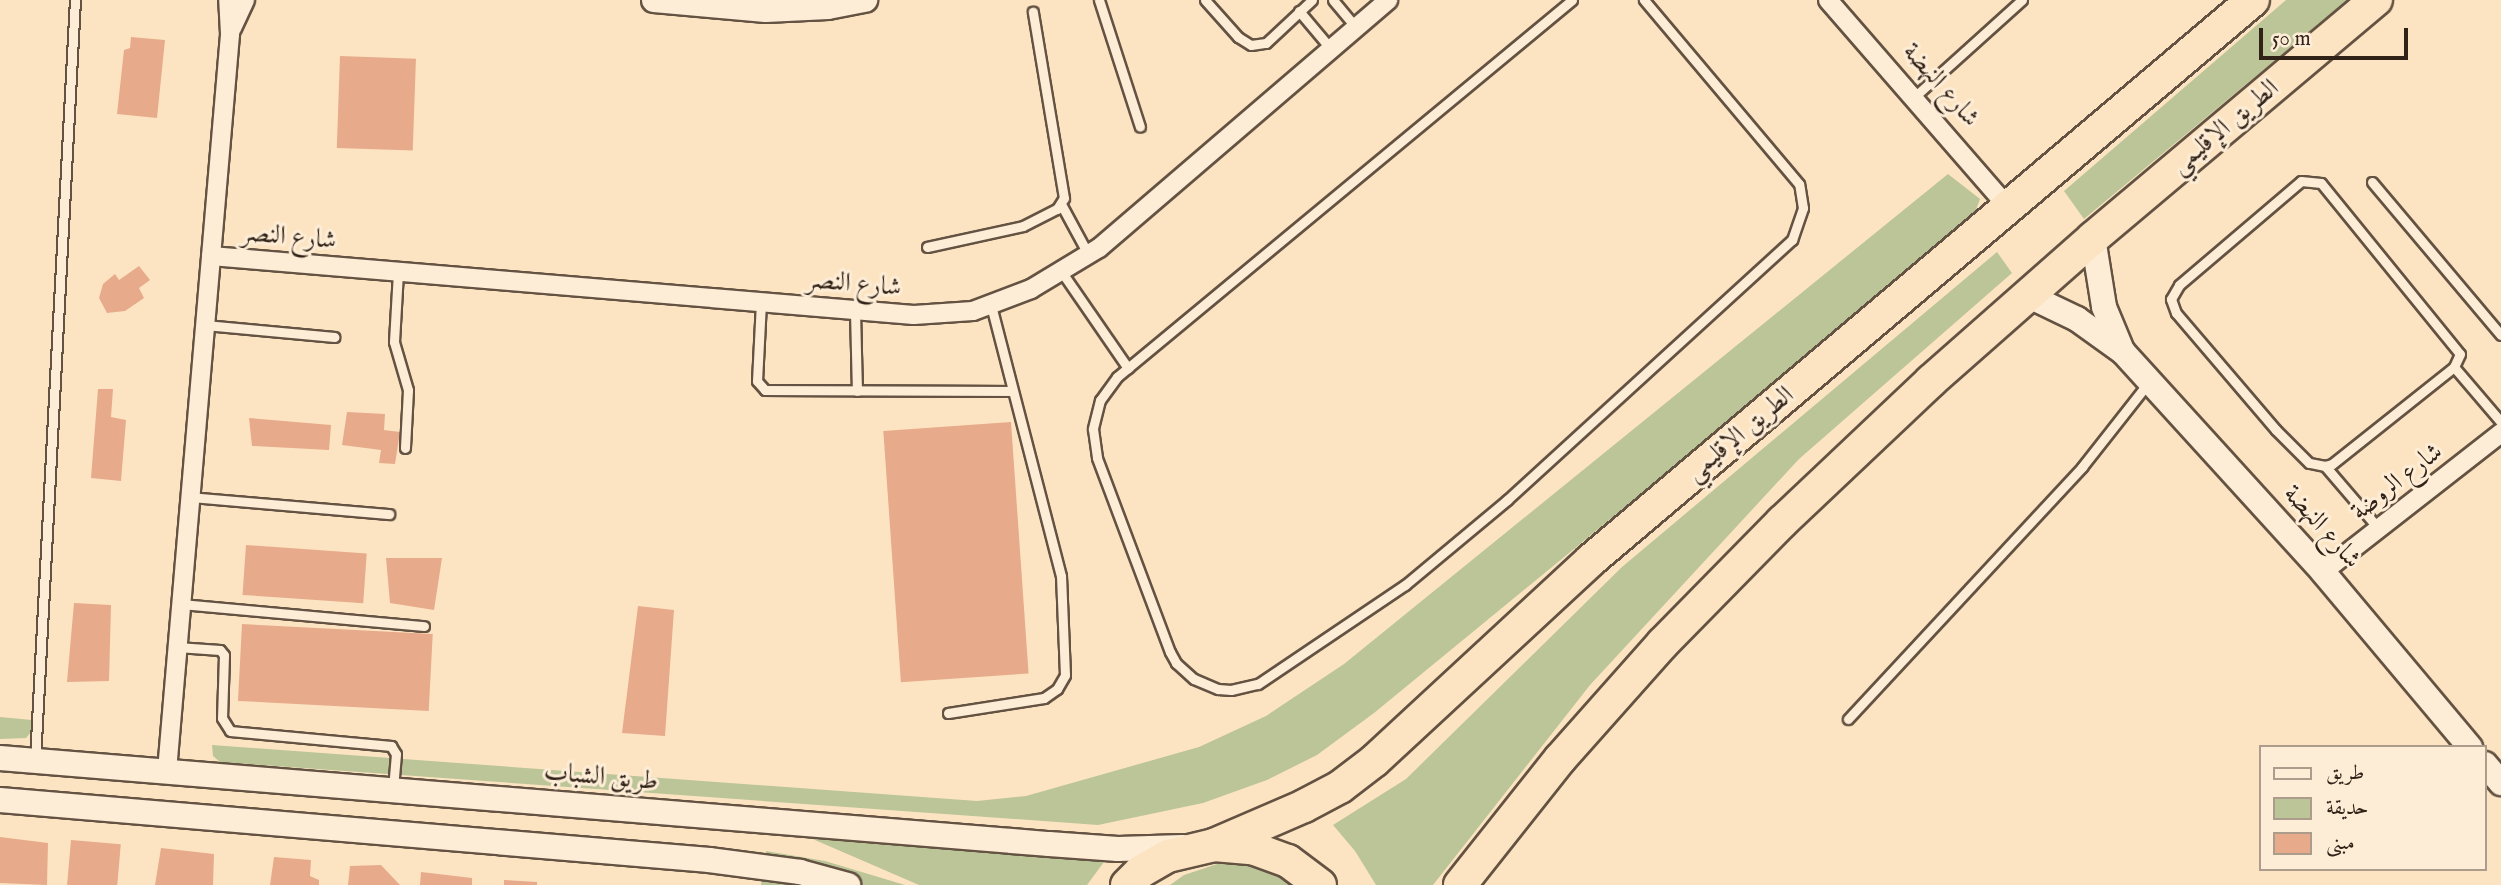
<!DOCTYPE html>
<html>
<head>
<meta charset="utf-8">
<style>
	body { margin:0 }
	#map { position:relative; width:2501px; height:885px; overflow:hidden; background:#fce4c2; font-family:"IM FELL English",Amiri,serif }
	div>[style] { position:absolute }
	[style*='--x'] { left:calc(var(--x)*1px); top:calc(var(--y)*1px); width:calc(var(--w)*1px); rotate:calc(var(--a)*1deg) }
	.green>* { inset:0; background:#bbc597 }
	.building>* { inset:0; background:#e7ab8b; transform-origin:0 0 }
	.roads { filter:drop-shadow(2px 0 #645242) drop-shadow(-2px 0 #645242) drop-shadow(0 2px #645242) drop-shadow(0 -2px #645242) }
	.lane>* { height:9px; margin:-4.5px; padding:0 4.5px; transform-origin:4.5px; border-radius:4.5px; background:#fdedd7 }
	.street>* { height:18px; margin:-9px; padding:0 9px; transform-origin:9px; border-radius:9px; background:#fdedd7 }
	.secondary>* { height:24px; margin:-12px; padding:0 12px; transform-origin:12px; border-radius:12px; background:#fdedd7 }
	.highway>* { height:32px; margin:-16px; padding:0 16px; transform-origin:16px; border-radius:16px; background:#fce4c2 }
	span { translate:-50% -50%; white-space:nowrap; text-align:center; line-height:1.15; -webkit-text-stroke:6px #fdedd7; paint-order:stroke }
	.street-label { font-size:26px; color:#312218 }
	.legend { position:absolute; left:2259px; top:745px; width:228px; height:126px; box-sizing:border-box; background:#fdedd7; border:2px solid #ab9c8b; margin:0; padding:9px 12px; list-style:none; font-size:21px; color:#312218 }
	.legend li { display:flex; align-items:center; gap:14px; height:35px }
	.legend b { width:35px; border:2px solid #ab9c8b }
	.scale { position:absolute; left:2259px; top:28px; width:149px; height:32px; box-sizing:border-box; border:4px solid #312218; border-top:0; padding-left:9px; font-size:21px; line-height:24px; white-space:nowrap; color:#312218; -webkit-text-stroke:5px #fdedd7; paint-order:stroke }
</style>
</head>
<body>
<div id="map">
	<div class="green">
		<i style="clip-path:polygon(2286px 0,2347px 0,2084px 219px,2064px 191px)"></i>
		<i style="clip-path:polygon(1948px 174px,1980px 199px,1971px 223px,1374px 713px,1317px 755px,1267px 780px,1203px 803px,1098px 825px,220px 762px,213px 756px,212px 745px,977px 801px,1026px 796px,1199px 747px,1266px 716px,1344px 664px)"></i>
		<i style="clip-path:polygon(1997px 252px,2012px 273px,1799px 459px,1590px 685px,1433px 885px,1376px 885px,1355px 851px,1333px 825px,1406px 779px,1622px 567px)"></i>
		<i style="clip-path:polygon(0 717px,32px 720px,31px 732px,26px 738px,0 739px)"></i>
		<i style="clip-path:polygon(808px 837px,1104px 862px,1087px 885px,919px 885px)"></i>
		<i style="clip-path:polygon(766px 851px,825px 861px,905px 885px,761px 885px)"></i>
		<i style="clip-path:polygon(1220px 863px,1259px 865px,1300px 885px,1170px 885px,1184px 875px)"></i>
	</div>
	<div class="building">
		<i style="clip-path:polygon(131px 37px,165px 40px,157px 118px,117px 114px,124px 50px,130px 48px)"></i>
		<i style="left:340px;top:56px;width:76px;height:92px;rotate:2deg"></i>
		<i style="clip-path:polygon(139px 266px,150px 280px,139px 288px,144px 298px,125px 311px,107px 313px,99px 298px,103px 284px,115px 274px,119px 280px)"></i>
		<i style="clip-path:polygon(98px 389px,113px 389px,111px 417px,126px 420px,121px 481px,91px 478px)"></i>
		<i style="clip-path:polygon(347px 412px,385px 414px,384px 430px,400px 432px,395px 464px,379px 463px,381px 450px,342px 445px)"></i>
		<i style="clip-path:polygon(249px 418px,331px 425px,329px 450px,252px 446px)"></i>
		<i style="left:1011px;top:422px;width:252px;height:128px;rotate:86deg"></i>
		<i style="left:246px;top:545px;width:121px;height:50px;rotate:4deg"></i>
		<i style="clip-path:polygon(386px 558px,442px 558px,434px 610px,390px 603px)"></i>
		<i style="clip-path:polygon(74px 603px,111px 605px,109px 681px,67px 682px)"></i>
		<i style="clip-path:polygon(638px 606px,674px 610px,665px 736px,622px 733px)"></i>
		<i style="left:242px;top:624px;width:191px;height:77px;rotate:3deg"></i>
		<i style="clip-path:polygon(0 837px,48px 843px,47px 885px,0 883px)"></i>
		<i style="left:71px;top:840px;width:50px;height:45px;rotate:5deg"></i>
		<i style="clip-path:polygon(161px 848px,214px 854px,213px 885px,155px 885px)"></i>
		<i style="clip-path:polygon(274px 857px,311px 860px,310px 876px,319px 880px,319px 885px,270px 885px)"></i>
		<i style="clip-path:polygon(381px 865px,400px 885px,348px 885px,350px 866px)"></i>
		<i style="clip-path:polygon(421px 872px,472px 878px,472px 885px,420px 885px)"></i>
		<i style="clip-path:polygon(504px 880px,537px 882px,537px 885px,504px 885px)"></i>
	</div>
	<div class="roads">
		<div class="lane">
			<i style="--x:1099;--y:0;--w:133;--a:72.1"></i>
			<i style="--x:1205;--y:0;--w:50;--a:48.3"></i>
			<i style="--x:1238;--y:37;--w:15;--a:32"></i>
			<i style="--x:1251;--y:45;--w:15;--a:-8"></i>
			<i style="--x:1266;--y:43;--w:63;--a:-43.1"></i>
			<i style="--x:1333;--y:0;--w:35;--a:50"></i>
			<i style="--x:1572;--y:0;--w:591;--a:140.36"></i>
			<i style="--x:1117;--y:377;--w:29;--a:126"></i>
			<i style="--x:1100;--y:400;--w:30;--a:104"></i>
			<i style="--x:1093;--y:429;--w:29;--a:82"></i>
			<i style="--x:1097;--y:458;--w:207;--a:69.4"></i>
			<i style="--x:1170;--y:652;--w:13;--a:61"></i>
			<i style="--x:1176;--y:663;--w:24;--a:42"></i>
			<i style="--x:1194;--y:679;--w:26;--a:23"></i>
			<i style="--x:1218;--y:689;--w:13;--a:4"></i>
			<i style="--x:1231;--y:690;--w:28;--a:-13"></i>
			<i style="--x:1258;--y:684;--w:177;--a:-34"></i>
			<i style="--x:1405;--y:585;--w:133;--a:-39.8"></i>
			<i style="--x:1507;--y:500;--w:386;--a:-42.4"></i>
			<i style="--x:1792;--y:240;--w:34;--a:-71"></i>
			<i style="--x:1803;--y:208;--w:24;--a:-99"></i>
			<i style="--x:1799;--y:184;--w:241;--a:-130.1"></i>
			<i style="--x:1299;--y:11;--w:50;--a:49.9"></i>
			<i style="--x:1912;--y:99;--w:148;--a:-42"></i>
			<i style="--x:2301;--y:181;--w:20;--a:6"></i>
			<i style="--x:2321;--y:183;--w:220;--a:50.9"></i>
			<i style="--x:2460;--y:354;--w:14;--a:115"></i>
			<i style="--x:2454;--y:367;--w:156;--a:141.5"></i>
			<i style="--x:2332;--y:464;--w:7;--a:164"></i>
			<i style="--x:2325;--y:466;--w:16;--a:-169"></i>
			<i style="--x:2309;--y:463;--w:47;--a:-135"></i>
			<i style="--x:2276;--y:430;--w:154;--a:-130.5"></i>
			<i style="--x:2176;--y:313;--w:15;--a:-110"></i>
			<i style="--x:2171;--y:299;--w:16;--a:-60"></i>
			<i style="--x:2179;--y:285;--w:160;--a:-40.4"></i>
			<i style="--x:2372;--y:182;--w:200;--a:49.9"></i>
			<i style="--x:1061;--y:204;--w:57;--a:61.6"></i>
			<i style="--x:927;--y:247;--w:98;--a:-12.3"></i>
			<i style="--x:1023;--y:226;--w:38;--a:-27"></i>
			<i style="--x:1057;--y:209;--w:13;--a:-58"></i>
			<i style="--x:1064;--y:198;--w:189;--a:-99.5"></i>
			<i style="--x:1061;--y:271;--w:118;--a:55.4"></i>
			<i style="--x:398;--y:272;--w:70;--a:93.3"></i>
			<i style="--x:394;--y:342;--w:50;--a:73.7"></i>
			<i style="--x:408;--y:390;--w:58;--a:93"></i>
			<i style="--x:761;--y:302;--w:79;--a:92.9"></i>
			<i style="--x:757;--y:381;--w:12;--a:48"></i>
			<i style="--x:765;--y:390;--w:247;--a:0.2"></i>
			<i style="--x:855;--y:311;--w:80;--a:88.6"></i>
			<i style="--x:205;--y:325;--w:130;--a:5.3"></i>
			<i style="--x:2454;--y:367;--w:72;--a:49.5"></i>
			<i style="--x:2325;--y:466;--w:83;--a:49.4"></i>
			<i style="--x:190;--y:497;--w:200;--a:4.9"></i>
			<i style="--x:181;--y:604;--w:244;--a:5.2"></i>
			<i style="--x:177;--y:647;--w:43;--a:4"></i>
			<i style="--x:220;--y:650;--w:6;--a:51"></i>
			<i style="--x:224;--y:655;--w:63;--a:91.8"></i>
			<i style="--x:222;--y:718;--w:15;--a:58"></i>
			<i style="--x:230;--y:731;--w:162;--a:5.3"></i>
			<i style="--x:391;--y:746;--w:9;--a:58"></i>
			<i style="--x:396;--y:754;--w:34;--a:95"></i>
			<i style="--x:948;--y:713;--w:97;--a:-8.9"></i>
			<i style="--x:1044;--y:698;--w:16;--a:-35"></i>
			<i style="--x:1057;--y:689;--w:16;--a:-60"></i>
			<i style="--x:1065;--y:675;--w:99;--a:-92.3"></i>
			<i style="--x:1061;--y:576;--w:279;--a:-104.5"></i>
			<i style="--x:1848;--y:719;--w:344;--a:-47.1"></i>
			<i style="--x:2082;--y:467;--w:108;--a:-51.8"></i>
			<i style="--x:35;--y:760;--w:761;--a:-86.99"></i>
		</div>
		<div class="street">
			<i style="--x:1828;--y:0;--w:276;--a:49"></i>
			<i style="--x:232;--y:28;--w:31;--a:-65"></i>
			<i style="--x:211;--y:256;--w:705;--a:4.8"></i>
			<i style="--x:914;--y:315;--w:59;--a:-3.9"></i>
			<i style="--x:973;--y:311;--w:62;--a:-20.8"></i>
			<i style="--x:1031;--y:289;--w:79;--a:-31.1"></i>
			<i style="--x:1099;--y:248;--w:381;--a:-40.6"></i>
			<i style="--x:2323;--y:572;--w:226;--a:-38"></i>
			<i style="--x:167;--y:771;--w:740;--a:-85.11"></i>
			<i style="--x:230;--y:34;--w:34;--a:-93"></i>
		</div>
		<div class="secondary">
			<i style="--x:654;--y:0;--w:112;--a:5.1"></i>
			<i style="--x:766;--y:10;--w:62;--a:-2.8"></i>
			<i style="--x:828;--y:7;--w:38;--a:-11"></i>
			<i style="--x:2093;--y:238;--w:70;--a:80.9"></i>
			<i style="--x:2104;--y:307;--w:44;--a:67.5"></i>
			<i style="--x:2029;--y:296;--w:53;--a:25.6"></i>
			<i style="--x:2077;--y:319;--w:57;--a:35.7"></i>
			<i style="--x:2123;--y:352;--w:297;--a:47.7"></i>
			<i style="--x:2323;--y:572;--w:229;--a:50"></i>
			<i style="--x:0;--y:758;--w:1053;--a:4.69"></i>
			<i style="--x:1049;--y:844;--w:69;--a:4.1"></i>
			<i style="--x:1118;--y:849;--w:65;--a:-1.8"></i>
			<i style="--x:2485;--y:764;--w:25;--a:50"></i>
			<i style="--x:0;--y:800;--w:712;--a:4.84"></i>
			<i style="--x:709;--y:860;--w:92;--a:7.5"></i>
			<i style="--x:800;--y:872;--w:50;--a:15.2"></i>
		</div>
		<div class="highway">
			<i style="--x:1214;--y:845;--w:98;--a:-23.4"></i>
			<i style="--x:1304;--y:806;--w:41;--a:-27.8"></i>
			<i style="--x:1340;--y:787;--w:43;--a:-37.4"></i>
			<i style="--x:1374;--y:761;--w:296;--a:-42.8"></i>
			<i style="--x:1591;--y:560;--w:867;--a:-40.23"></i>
			<i style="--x:1127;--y:885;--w:18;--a:-45"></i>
			<i style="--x:1140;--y:872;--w:32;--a:-30"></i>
			<i style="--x:1168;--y:856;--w:47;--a:-13.4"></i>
			<i style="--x:1214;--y:845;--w:38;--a:5"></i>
			<i style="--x:1252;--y:848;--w:38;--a:20"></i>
			<i style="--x:1288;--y:861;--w:40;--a:37"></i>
			<i style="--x:1460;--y:885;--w:161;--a:-51.6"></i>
			<i style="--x:1560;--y:759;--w:155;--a:-48.4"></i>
			<i style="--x:1663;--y:643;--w:170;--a:-45.5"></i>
			<i style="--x:1782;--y:522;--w:205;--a:-43.4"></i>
			<i style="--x:1931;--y:381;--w:216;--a:-41.4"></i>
			<i style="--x:2093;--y:238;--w:370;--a:-40.1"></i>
		</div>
	</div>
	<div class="street-label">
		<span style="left:1941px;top:85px;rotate:49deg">شارع النهضة</span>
		<span style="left:2225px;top:127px;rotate:-40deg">الطريق الإقليمي</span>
		<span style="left:289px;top:237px;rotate:5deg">شارع النصر</span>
		<span style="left:854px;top:284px;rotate:5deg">شارع النصر</span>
		<span style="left:1740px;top:434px;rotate:-40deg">الطريق الإقليمي</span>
		<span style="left:2397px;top:482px;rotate:-38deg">شارع الروضة</span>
		<span style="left:2322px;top:527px;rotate:48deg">شارع النهضة</span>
		<span style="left:601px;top:777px;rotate:5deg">طريق الشباب</span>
	</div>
	<ul class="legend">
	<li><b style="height:9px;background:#fdedd7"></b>طريق</li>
	<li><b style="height:19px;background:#bbc597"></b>حديقة</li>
	<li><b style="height:19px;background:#e7ab8b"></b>مبنى</li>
	</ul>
	<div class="scale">50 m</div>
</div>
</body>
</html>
